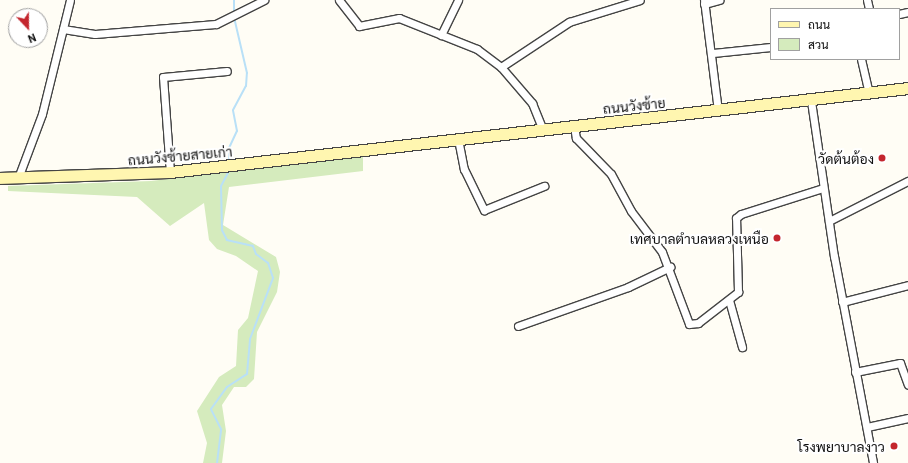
<!DOCTYPE html>
<html>
<head>
<meta charset="utf-8">
<style>
	body { margin:0 }
	#map { position:relative; width:908px; height:463px; overflow:hidden; background:#fffdf5; font-family:Georgia,Sarabun,serif }
	div>[style] { position:absolute }
	[style*='--x'] { left:calc(var(--x)*1px); top:calc(var(--y)*1px); width:calc(var(--w)*1px); rotate:calc(var(--a)*1deg) }
	.green>* { inset:0; background:#d5ebbd }
	.stream>* { height:2px; margin:-1px; padding:0 1px; transform-origin:1px; border-radius:1px; background:#b9e0f7 }
	.roads { filter:drop-shadow(1px 0 #444) drop-shadow(-1px 0 #444) drop-shadow(0 1px #444) drop-shadow(0 -1px #444) }
	.minor>* { height:7px; margin:-3.5px; padding:0 3.5px; transform-origin:3.5px; border-radius:3.5px; background:#fff }
	.secondary>* { height:11px; margin:-5.5px; padding:0 5.5px; transform-origin:5.5px; border-radius:5.5px; background:#fff6b0 }
	.dots>* { width:11px; height:11px; translate:-50% -50%; box-sizing:border-box; border:2px solid #fff; border-radius:50% }
	span { translate:-50% -50%; white-space:nowrap; text-align:center; line-height:1.15; -webkit-text-stroke:4px #fff; paint-order:stroke }
	.street-label { font-size:14px; color:#111 }
	.poi-label { font-size:14px; color:#111 }
	.right { translate:-100% -50%; text-align:right }
	.legend { position:absolute; left:770px; top:8px; width:130px; height:52px; box-sizing:border-box; background:#fff; border:1px solid #a0a0a0; margin:0; padding:5px 7px; list-style:none; font-size:12px; color:#111 }
	.legend li { display:flex; align-items:center; gap:8px; height:20px }
	.legend b { width:20px; border:1px solid #a0a0a0 }
	.north { position:absolute; left:8px; top:8px; width:40px; height:40px; box-sizing:border-box; background:#fff; border:1px solid #a0a0a0; border-radius:50%; rotate:158deg; font-size:11px; font-weight:700; line-height:16px; text-align:center; color:#111 }
	.north::after { content:''; display:block; margin:auto; width:14px; height:18px; background:#c4262e; clip-path:polygon(50% 0,100% 100%,50% 72%,0 100%) }
</style>
</head>
<body>
<div id="map">
	<div class="green">
		<i style="clip-path:polygon(363px 156px,363px 171px,229px 187px,223px 225px,276px 257px,280px 272px,277px 292px,257px 332px,254px 379px,246px 387px,234px 387px,222px 405px,226px 431px,222px 463px,203px 463px,207px 443px,197px 411px,219px 377px,236px 366px,238px 330px,248px 318px,258px 271px,236px 256px,217px 249px,209px 240px,204px 203px,170px 226px,137px 197px,8px 191px,8px 186px,151px 181px)"></i>
	</div>
	<div class="stream">
		<i style="--x:234;--y:0;--w:13;--a:90"></i>
		<i style="--x:229;--y:161;--w:13;--a:-90"></i>
		<i style="--x:229;--y:148;--w:19;--a:-65"></i>
		<i style="--x:237;--y:131;--w:21;--a:-101"></i>
		<i style="--x:233;--y:110;--w:27;--a:-62"></i>
		<i style="--x:246;--y:86;--w:13;--a:-86"></i>
		<i style="--x:247;--y:73;--w:57;--a:-103.1"></i>
		<i style="--x:217;--y:463;--w:34;--a:-83"></i>
		<i style="--x:221;--y:429;--w:22;--a:-117"></i>
		<i style="--x:211;--y:409;--w:27;--a:-54"></i>
		<i style="--x:227;--y:387;--w:24;--a:-33"></i>
		<i style="--x:247;--y:374;--w:35;--a:-85"></i>
		<i style="--x:250;--y:339;--w:65;--a:-69.3"></i>
		<i style="--x:273;--y:278;--w:16;--a:-108"></i>
		<i style="--x:268;--y:263;--w:15;--a:-143"></i>
		<i style="--x:256;--y:254;--w:9;--a:-111"></i>
		<i style="--x:253;--y:246;--w:27;--a:-167"></i>
		<i style="--x:227;--y:240;--w:11;--a:-117"></i>
		<i style="--x:222;--y:230;--w:44;--a:-91.3"></i>
		<i style="--x:221;--y:186;--w:19;--a:-62"></i>
	</div>
	<div class="roads">
		<div class="minor">
			<i style="--x:339;--y:0;--w:33;--a:52"></i>
			<i style="--x:359;--y:26;--w:41;--a:-11.3"></i>
			<i style="--x:399;--y:18;--w:84;--a:21.7"></i>
			<i style="--x:477;--y:49;--w:30;--a:37"></i>
			<i style="--x:501;--y:67;--w:48;--a:49.3"></i>
			<i style="--x:532;--y:103;--w:29;--a:68"></i>
			<i style="--x:704;--y:0;--w:112;--a:82.8"></i>
			<i style="--x:867;--y:0;--w:9;--a:77"></i>
			<i style="--x:704;--y:4;--w:16;--a:-15"></i>
			<i style="--x:899;--y:14;--w:9;--a:-13"></i>
			<i style="--x:63;--y:29;--w:32;--a:9"></i>
			<i style="--x:95;--y:34;--w:121;--a:-4.7"></i>
			<i style="--x:216;--y:24;--w:54;--a:-26.6"></i>
			<i style="--x:441;--y:35;--w:39;--a:-64"></i>
			<i style="--x:713;--y:53;--w:58;--a:-5.9"></i>
			<i style="--x:861;--y:59;--w:35;--a:77"></i>
			<i style="--x:501;--y:67;--w:82;--a:-33.5"></i>
			<i style="--x:569;--y:22;--w:74;--a:-17.2"></i>
			<i style="--x:811;--y:101;--w:157;--a:81.6"></i>
			<i style="--x:834;--y:256;--w:211;--a:79.3"></i>
			<i style="--x:574;--y:126;--w:12;--a:81"></i>
			<i style="--x:576;--y:138;--w:50;--a:45.8"></i>
			<i style="--x:611;--y:174;--w:42;--a:61.6"></i>
			<i style="--x:631;--y:211;--w:51;--a:52.9"></i>
			<i style="--x:662;--y:252;--w:77;--a:69.4"></i>
			<i style="--x:689;--y:324;--w:9;--a:-6"></i>
			<i style="--x:698;--y:323;--w:51;--a:-37.8"></i>
			<i style="--x:738;--y:292;--w:74;--a:-91.5"></i>
			<i style="--x:736;--y:218;--w:6;--a:-39"></i>
			<i style="--x:741;--y:214;--w:86;--a:-17.6"></i>
			<i style="--x:458;--y:139;--w:31;--a:79"></i>
			<i style="--x:464;--y:169;--w:46;--a:64"></i>
			<i style="--x:484;--y:210;--w:65;--a:-21.8"></i>
			<i style="--x:170;--y:172;--w:95;--a:-94.2"></i>
			<i style="--x:163;--y:77;--w:64;--a:-5.4"></i>
			<i style="--x:18;--y:178;--w:68;--a:-69.4"></i>
			<i style="--x:42;--y:114;--w:117;--a:-76.2"></i>
			<i style="--x:829;--y:221;--w:89;--a:-26.9"></i>
			<i style="--x:729;--y:300;--w:49;--a:74.5"></i>
			<i style="--x:842;--y:302;--w:68;--a:-14.4"></i>
			<i style="--x:518;--y:326;--w:117;--a:-19.5"></i>
			<i style="--x:628;--y:287;--w:47;--a:-25.5"></i>
			<i style="--x:855;--y:372;--w:46;--a:-11.3"></i>
			<i style="--x:900;--y:363;--w:23;--a:70"></i>
			<i style="--x:867;--y:427;--w:42;--a:-12.4"></i>
		</div>
		<div class="secondary">
			<i style="--x:0;--y:178;--w:170;--a:-2"></i>
			<i style="--x:170;--y:172;--w:743;--a:-6.49"></i>
		</div>
	</div>
	<div class="dots">
		<i style="left:882px;top:158px;background:#c4262e"></i>
		<i style="left:777px;top:238px;background:#c4262e"></i>
		<i style="left:894px;top:446px;background:#c4262e"></i>
	</div>
	<div class="street-label">
		<span style="left:634px;top:105px;rotate:-6deg">ถนนวังซ้าย</span>
		<span style="left:180px;top:155px;rotate:-5deg">ถนนวังซ้ายสายเก่า</span>
	</div>
	<div class="poi-label">
		<span class="right" style="left:874px;top:158px">วัดต้นต้อง</span>
		<span class="right" style="left:769px;top:238px">เทศบาลตำบลหลวงเหนือ</span>
		<span class="right" style="left:885px;top:446px">โรงพยาบาลงาว</span>
	</div>
	<ul class="legend">
	<li><b style="height:5px;background:#fff6b0"></b>ถนน</li>
	<li><b style="height:11px;background:#d5ebbd"></b>สวน</li>
	</ul>
	<div class="north">N</div>
</div>
</body>
</html>
